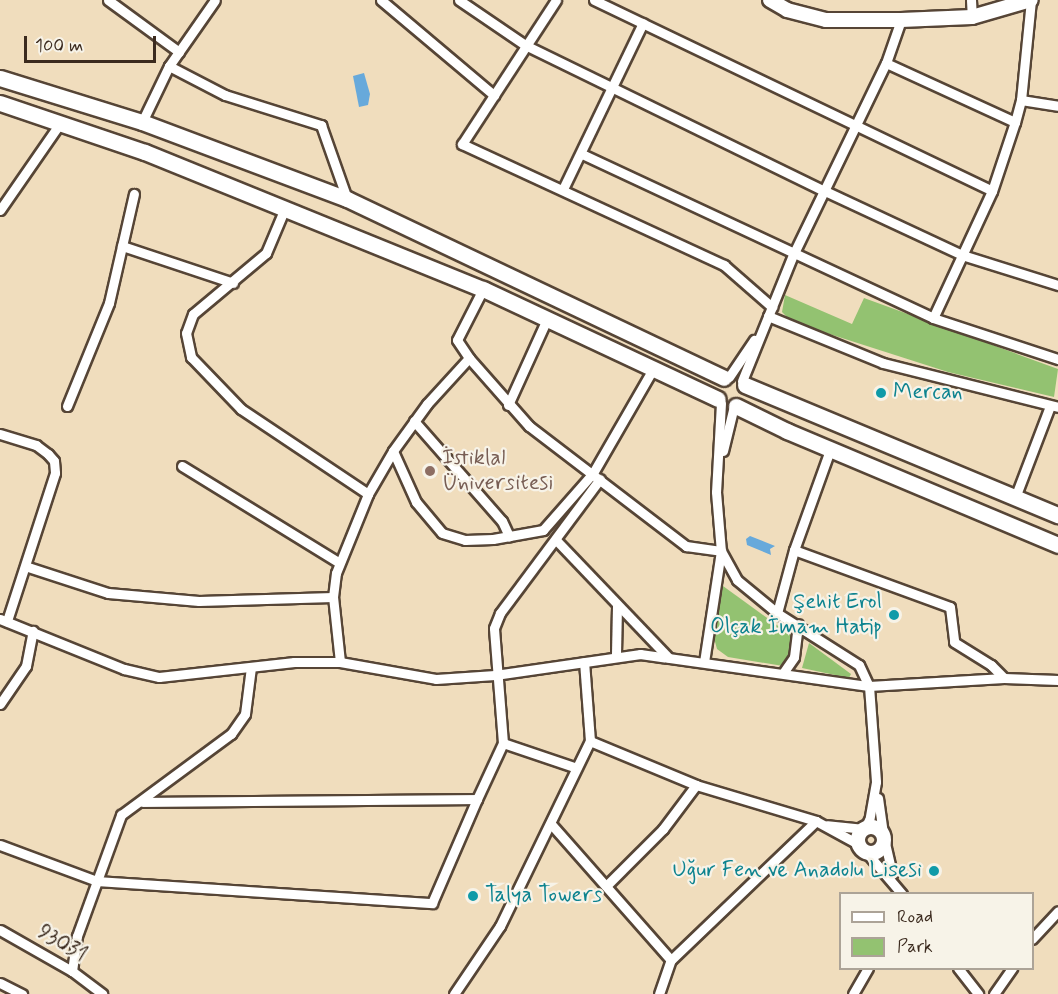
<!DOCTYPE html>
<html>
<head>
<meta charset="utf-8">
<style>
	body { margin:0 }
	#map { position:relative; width:1058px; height:994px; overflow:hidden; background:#f0ddbd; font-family:Mynerve,sans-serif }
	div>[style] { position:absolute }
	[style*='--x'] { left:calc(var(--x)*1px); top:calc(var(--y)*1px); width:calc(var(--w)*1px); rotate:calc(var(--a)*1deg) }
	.green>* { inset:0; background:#93c271 }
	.water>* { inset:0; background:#67a9db }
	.roads { filter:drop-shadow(2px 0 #564536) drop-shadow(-2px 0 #564536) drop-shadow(0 2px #564536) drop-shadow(0 -2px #564536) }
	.street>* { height:9px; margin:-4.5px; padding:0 4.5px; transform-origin:4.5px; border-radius:4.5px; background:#fff }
	.secondary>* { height:14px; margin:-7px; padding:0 7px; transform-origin:7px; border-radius:7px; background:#fff }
	.secondary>.ring { margin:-7px; padding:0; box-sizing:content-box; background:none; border:14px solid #fff; border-radius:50% }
	.primary>* { height:15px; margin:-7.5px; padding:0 7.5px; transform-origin:7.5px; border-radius:7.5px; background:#fff }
	.dots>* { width:16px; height:16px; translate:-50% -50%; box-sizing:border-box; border:3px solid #f7f3e8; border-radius:50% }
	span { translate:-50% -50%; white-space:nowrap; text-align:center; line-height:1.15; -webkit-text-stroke:4.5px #f7f3e8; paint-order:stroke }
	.culture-label { font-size:22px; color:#0d838f }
	.left { translate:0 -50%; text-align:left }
	.right { translate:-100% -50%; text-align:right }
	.education-label { font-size:22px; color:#785e54 }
	.street-label { font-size:22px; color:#3b2a1e }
	.legend { position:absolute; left:839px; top:892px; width:195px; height:78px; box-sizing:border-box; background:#f7f3e8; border:2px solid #aca397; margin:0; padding:8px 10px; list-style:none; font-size:18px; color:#3b2a1e }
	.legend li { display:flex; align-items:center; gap:12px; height:30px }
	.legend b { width:30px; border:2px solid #aca397 }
	.scale { position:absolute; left:24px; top:36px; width:132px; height:27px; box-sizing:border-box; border:3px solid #3b2a1e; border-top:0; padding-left:8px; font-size:18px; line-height:21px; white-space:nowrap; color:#3b2a1e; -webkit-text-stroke:4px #f7f3e8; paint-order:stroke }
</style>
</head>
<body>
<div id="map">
	<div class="green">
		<i style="clip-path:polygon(785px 295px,852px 324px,864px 298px,1058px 369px,1054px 397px,948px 372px,792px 322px,782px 312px)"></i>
		<i style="clip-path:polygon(723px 586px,792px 636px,793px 646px,783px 666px,728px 657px,717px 649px,714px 638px)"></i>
		<i style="clip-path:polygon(809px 643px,851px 674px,849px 678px,802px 668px)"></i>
	</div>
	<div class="water">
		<i style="clip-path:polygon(364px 73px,370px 94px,368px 105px,359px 107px,353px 76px)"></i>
		<i style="clip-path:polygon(750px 536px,775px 546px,770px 549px,771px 555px,747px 545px,746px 539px)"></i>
	</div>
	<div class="roads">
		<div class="street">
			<i style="--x:108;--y:0;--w:88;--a:36.2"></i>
			<i style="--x:381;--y:0;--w:148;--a:40.1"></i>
			<i style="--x:459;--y:0;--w:80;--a:34.3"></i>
			<i style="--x:525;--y:45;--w:334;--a:26"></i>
			<i style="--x:825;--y:191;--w:151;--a:25"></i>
			<i style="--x:962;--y:255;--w:101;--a:17.4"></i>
			<i style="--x:556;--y:0;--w:172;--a:123.1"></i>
			<i style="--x:462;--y:144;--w:289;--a:24.8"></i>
			<i style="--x:724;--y:265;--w:64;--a:41.2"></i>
			<i style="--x:594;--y:0;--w:441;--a:25.6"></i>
			<i style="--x:971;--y:0;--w:17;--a:87"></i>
			<i style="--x:1031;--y:0;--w:100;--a:95.7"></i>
			<i style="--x:1021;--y:100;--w:23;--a:105"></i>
			<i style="--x:1015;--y:122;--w:73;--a:108.4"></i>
			<i style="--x:992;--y:191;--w:140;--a:114.9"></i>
			<i style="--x:933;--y:318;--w:132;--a:18.2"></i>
			<i style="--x:886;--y:63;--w:142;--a:24.6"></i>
			<i style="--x:169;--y:66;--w:63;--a:27.4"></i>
			<i style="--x:225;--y:95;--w:101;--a:17.4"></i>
			<i style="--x:321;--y:125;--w:78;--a:70.6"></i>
			<i style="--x:1021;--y:100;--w:37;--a:9"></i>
			<i style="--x:142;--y:122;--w:62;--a:-64.3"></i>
			<i style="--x:169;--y:66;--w:80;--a:-55.1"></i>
			<i style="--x:582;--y:154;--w:387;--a:25"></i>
			<i style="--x:563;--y:189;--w:184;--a:-64.3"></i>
			<i style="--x:285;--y:208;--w:49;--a:112.9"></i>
			<i style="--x:266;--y:253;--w:95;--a:140.1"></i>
			<i style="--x:193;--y:314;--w:20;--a:110"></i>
			<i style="--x:186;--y:333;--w:25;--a:78"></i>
			<i style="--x:191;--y:357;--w:72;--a:46.1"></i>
			<i style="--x:241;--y:409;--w:153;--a:33.8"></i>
			<i style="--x:368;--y:494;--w:50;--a:-59.8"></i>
			<i style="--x:0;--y:210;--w:107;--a:-55.3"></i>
			<i style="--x:122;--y:246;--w:117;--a:18.4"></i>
			<i style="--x:483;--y:289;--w:57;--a:117"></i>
			<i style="--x:457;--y:340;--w:22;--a:56"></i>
			<i style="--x:469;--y:358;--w:62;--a:132.4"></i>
			<i style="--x:427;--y:404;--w:58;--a:125.9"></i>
			<i style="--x:393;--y:451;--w:56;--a:65.7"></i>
			<i style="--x:416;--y:502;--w:40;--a:50"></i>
			<i style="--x:442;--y:533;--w:24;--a:17"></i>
			<i style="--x:465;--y:540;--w:28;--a:-2"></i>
			<i style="--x:493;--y:539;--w:51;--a:-10.2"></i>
			<i style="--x:543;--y:530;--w:76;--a:-48.7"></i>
			<i style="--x:593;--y:473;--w:120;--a:-60"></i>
			<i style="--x:768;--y:316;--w:124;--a:22.2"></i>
			<i style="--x:883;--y:363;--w:180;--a:14.1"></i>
			<i style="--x:469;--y:358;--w:91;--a:48.6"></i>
			<i style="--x:529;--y:426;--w:198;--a:37.4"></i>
			<i style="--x:686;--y:546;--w:35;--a:8"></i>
			<i style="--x:721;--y:551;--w:112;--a:98.7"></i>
			<i style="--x:729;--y:377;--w:45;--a:-56"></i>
			<i style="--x:742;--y:381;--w:136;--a:-68"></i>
			<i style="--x:793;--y:255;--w:213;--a:-64.2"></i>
			<i style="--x:886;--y:63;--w:46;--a:-70.8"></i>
			<i style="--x:721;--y:403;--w:89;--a:93.2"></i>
			<i style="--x:716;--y:492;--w:59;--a:85.2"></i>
			<i style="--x:721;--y:551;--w:33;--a:61"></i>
			<i style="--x:737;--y:580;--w:52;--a:39.5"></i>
			<i style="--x:777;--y:613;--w:97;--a:32.4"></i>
			<i style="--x:859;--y:665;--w:23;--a:65"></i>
			<i style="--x:869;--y:686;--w:135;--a:-3.4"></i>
			<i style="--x:1004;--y:678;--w:54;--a:2.1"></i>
			<i style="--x:508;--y:405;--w:94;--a:-65.6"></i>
			<i style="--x:67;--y:406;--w:111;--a:-67.8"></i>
			<i style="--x:109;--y:303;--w:112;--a:-77.1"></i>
			<i style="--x:414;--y:421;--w:133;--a:48.7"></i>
			<i style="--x:502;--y:521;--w:17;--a:65"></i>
			<i style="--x:0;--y:434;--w:38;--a:17"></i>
			<i style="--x:36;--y:445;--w:15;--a:37"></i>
			<i style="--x:48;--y:454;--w:9;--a:49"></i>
			<i style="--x:54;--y:461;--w:12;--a:85"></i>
			<i style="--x:55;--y:473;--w:156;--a:108"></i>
			<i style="--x:830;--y:450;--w:106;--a:109.8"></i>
			<i style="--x:794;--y:550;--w:166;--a:20.1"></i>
			<i style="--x:950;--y:607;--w:35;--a:83"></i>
			<i style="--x:954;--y:642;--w:44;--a:31.9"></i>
			<i style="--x:991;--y:665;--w:18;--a:45"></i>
			<i style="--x:723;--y:451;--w:46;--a:-76.3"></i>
			<i style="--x:182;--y:466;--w:183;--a:31.6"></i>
			<i style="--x:1016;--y:495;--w:95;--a:-69.1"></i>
			<i style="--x:557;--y:541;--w:161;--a:46.3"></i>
			<i style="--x:28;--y:567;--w:84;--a:18"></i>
			<i style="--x:108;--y:593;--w:91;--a:5"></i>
			<i style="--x:199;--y:601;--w:134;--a:-1.7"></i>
			<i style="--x:777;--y:613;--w:65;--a:-74.9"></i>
			<i style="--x:0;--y:619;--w:134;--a:22"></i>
			<i style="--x:124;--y:669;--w:36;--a:13"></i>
			<i style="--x:159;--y:677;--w:136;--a:-6.3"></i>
			<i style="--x:294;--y:662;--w:46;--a:0"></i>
			<i style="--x:340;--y:662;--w:97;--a:10"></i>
			<i style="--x:436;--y:679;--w:59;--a:-3.9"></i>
			<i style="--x:495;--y:675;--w:147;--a:-8.2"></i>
			<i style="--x:640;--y:654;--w:231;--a:8"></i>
			<i style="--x:869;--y:686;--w:96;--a:85.8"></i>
			<i style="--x:876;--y:782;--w:39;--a:100"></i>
			<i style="--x:869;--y:820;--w:10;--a:119"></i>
			<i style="--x:864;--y:829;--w:37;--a:-174"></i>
			<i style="--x:616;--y:654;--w:49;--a:-88.8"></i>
			<i style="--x:340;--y:662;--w:65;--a:-96.1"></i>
			<i style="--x:333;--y:597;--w:24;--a:-83"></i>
			<i style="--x:336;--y:573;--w:85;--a:-67.9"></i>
			<i style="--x:783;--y:673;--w:19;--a:-55"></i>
			<i style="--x:794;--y:657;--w:33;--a:-83"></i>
			<i style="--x:0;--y:704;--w:46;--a:-55.6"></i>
			<i style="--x:26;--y:666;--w:36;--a:-79"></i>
			<i style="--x:590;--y:741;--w:115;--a:22.5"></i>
			<i style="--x:696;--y:785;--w:125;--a:16.7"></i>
			<i style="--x:816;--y:821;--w:48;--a:28.7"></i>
			<i style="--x:574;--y:767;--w:75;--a:-161.3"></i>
			<i style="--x:503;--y:743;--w:115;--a:-94.5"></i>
			<i style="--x:494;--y:628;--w:16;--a:-68"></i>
			<i style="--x:500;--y:613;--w:167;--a:-53.3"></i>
			<i style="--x:878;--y:798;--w:36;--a:82"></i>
			<i style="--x:143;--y:802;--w:334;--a:-0.5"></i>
			<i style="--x:477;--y:799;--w:62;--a:-65.1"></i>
			<i style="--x:551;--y:824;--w:181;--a:48.6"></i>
			<i style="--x:885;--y:843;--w:32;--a:77"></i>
			<i style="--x:0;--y:845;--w:103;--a:20.4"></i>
			<i style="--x:97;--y:881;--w:336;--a:3.8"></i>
			<i style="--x:432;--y:903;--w:113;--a:-66.6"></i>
			<i style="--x:867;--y:853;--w:54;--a:49.5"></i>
			<i style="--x:608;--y:884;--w:78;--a:-45"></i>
			<i style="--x:663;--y:829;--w:55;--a:-53.1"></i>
			<i style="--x:0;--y:930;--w:83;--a:29.7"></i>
			<i style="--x:72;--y:971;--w:38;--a:37"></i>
			<i style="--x:1032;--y:939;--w:38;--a:-47"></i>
			<i style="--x:958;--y:968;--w:33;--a:52"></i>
			<i style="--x:72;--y:971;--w:35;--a:-82"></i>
			<i style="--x:77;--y:936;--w:129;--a:-70"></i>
			<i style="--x:121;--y:815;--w:137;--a:-36.4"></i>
			<i style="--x:231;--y:734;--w:24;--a:-55"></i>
			<i style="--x:245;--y:714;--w:47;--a:-82.7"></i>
			<i style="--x:0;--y:983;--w:25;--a:27"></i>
			<i style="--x:454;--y:994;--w:82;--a:-55.9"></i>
			<i style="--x:500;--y:926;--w:206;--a:-64.1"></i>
			<i style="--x:590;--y:741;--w:79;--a:-94.3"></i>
			<i style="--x:659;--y:994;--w:36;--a:-71"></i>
			<i style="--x:671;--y:960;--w:201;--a:-43.8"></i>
			<i style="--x:853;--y:994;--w:30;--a:-60"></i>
			<i style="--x:994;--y:994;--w:32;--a:-55"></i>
		</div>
		<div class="secondary">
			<i style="--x:770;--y:0;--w:20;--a:30"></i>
			<i style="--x:787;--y:10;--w:40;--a:14.4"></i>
			<i style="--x:826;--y:20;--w:75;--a:0"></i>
			<i style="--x:901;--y:20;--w:71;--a:-2.4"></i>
			<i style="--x:972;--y:17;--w:61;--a:-16.1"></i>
			<i class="ring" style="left:858px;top:827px;width:12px;height:12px"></i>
		</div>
		<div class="primary">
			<i style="--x:0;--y:78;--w:149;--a:17.2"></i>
			<i style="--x:142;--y:122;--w:219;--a:20.6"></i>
			<i style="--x:347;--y:199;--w:417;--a:25.4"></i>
			<i style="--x:0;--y:103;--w:153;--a:18.7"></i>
			<i style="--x:145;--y:152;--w:365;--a:22.1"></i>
			<i style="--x:483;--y:289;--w:259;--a:25.1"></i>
			<i style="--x:745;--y:385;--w:339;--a:22.6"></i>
			<i style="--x:736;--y:406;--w:57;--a:26.1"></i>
			<i style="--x:787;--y:431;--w:294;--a:22.8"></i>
		</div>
	</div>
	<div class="dots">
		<i style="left:881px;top:393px;background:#0f9aa8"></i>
		<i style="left:430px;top:471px;background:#8d6e63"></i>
		<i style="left:894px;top:615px;background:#0f9aa8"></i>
		<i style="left:934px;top:871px;background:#0f9aa8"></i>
		<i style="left:473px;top:896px;background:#0f9aa8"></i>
	</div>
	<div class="culture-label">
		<span class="left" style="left:893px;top:393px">Mercan</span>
		<span class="right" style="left:882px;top:615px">Şehit Erol<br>Olçak İmam Hatip</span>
		<span class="right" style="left:922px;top:871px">Uğur Fen ve Anadolu Lisesi</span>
		<span class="left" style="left:485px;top:896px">Talya Towers</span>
	</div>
	<div class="education-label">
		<span class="left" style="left:442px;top:471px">İstiklal<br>Üniversitesi</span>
	</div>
	<div class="street-label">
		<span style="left:62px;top:944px;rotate:31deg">93031</span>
	</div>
	<ul class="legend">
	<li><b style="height:8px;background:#fff"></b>Road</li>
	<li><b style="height:16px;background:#93c271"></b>Park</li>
	</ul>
	<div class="scale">100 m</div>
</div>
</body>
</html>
